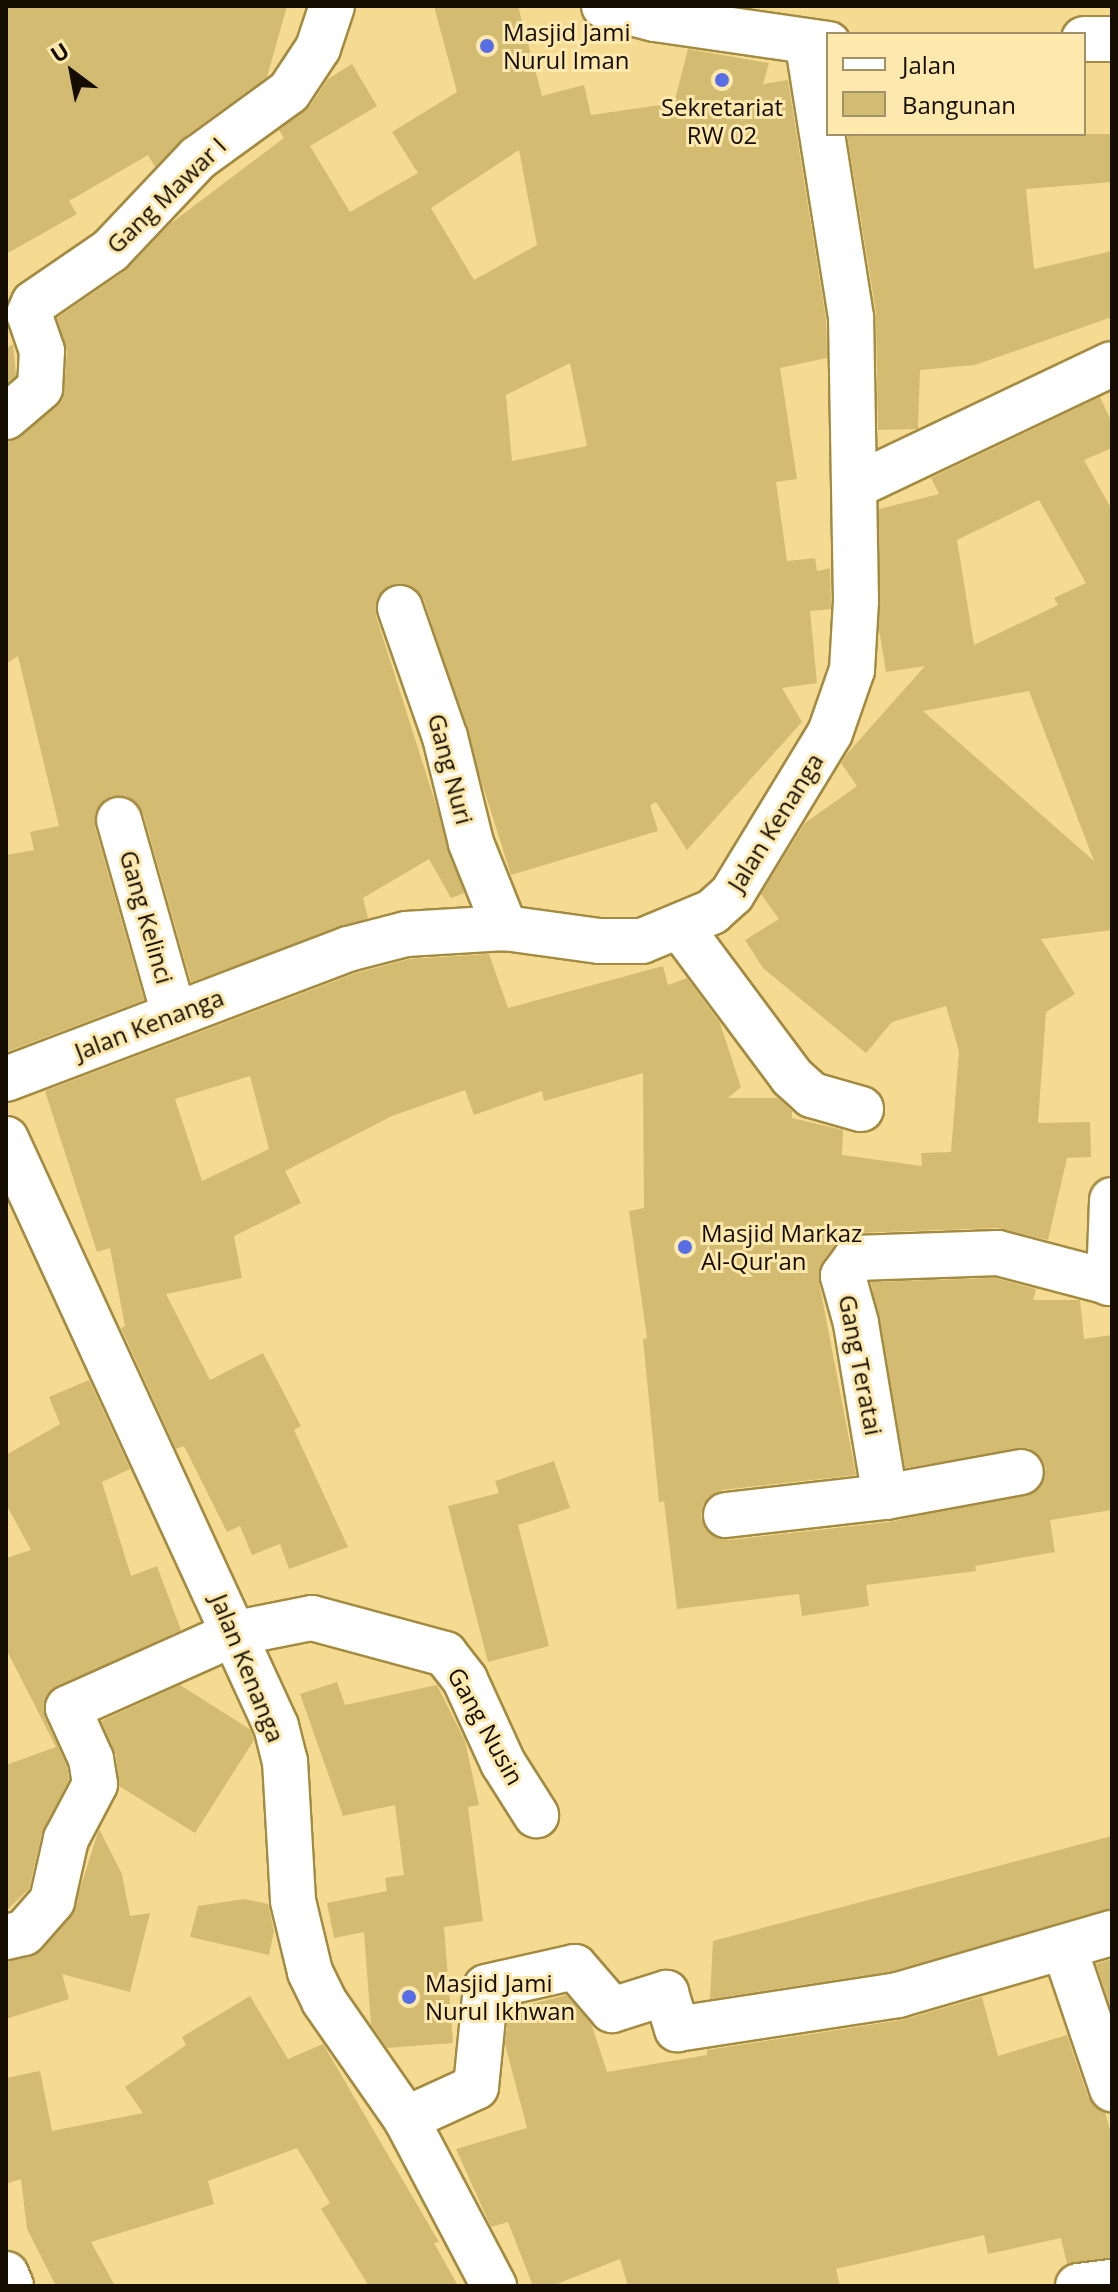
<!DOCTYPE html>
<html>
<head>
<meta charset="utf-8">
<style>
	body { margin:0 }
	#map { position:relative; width:1118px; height:2292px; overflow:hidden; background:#f5db91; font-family:"Open Sans",sans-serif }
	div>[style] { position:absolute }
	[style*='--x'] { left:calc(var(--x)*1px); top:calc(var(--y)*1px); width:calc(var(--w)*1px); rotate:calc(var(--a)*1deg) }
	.building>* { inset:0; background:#d4bb72 }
	.roads { filter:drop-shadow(2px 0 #a38b41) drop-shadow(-2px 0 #a38b41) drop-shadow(0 2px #a38b41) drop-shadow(0 -2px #a38b41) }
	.minor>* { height:44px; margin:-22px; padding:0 22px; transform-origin:22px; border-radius:22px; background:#fff }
	.dots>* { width:22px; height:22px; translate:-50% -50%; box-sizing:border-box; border:4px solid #fde9ae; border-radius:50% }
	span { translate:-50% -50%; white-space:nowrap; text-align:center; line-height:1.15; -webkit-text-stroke:6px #fde9ae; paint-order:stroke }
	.poi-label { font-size:24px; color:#140d00 }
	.left { translate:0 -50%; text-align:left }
	.street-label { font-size:24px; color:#140d00 }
	.frame { position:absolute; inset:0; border:8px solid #140d00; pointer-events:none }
	.legend { position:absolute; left:826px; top:32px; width:260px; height:104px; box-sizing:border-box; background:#fde9ae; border:2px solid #a09168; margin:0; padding:10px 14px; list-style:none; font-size:24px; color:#140d00 }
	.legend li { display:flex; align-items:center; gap:16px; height:40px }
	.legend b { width:40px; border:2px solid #a09168 }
	.north { position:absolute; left:32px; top:32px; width:80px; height:80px; -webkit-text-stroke:6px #fde9ae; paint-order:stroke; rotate:328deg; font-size:22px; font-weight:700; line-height:32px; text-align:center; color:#140d00 }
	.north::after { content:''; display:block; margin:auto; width:28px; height:36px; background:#140d00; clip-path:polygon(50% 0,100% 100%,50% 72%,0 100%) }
</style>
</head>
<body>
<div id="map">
	<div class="building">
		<i style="clip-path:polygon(6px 6px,287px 6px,267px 77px,183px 138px,155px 167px,148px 155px,69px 201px,77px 214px,6px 254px)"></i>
		<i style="clip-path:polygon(evenodd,434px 6px,518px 6px,542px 96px,584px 85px,591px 115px,674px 103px,688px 49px,769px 63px,763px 84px,788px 80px,826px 319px,827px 358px,780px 368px,797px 479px,776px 482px,787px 561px,815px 558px,817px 571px,830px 568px,831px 609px,810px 611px,817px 683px,782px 688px,802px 722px,687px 850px,656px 802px,650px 805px,658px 831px,511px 875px,424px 600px,405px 584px,391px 585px,376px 603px,376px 616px,464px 893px,451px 898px,429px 859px,363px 898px,368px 918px,191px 982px,143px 813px,126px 796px,111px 796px,95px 813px,95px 827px,144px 1000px,6px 1052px,6px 855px,34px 850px,30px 832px,59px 826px,18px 656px,6px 664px,6px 441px,22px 436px,63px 399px,67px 352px,57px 318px,125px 271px,170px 224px,284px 138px,279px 130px,310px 106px,328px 79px,352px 64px,377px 106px,310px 146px,350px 212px,418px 173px,392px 132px,457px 92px,434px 6px,519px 150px,537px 245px,474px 280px,431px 208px,519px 150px,434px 6px,570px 363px,587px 446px,512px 461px,506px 395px,570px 363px)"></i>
		<i style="clip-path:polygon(847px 134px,1112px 134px,1112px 182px,1026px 189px,1034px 269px,1112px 251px,1112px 317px,975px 365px,920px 370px,918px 429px,878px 430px,876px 313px)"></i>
		<i style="clip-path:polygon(13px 344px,16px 376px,6px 384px,6px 349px)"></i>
		<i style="clip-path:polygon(evenodd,1100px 397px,1112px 423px,1112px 448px,1084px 460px,1112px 510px,1112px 930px,1041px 939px,1075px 994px,1046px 1012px,1038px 1123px,1090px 1122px,1091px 1157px,1067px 1158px,1048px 1240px,997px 1228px,855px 1233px,836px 1243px,822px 1262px,819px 1282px,856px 1475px,722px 1490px,703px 1504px,701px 1517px,706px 1530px,729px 1540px,889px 1522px,1037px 1491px,1046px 1468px,1029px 1448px,905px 1468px,871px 1282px,995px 1278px,1036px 1289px,1033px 1300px,1080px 1300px,1084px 1339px,1112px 1335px,1112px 1510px,1050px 1520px,1055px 1552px,975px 1566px,976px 1571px,866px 1585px,869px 1606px,802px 1616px,799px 1594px,677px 1609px,664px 1501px,659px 1502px,643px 1339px,647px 1338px,629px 1211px,644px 1208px,643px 1073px,544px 1101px,542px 1091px,474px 1115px,465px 1090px,392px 1116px,285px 1171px,301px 1203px,234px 1236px,242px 1278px,166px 1294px,210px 1380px,263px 1353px,301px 1426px,294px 1430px,348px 1547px,289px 1569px,280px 1544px,252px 1555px,240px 1526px,227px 1532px,184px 1446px,176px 1449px,121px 1328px,125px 1326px,110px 1248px,97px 1252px,45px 1091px,356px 973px,410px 959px,489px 954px,508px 1008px,663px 966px,668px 985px,687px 978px,720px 1023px,741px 1087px,728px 1098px,778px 1098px,792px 1111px,792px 1118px,843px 1130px,842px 1155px,922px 1166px,921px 1153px,951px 1152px,959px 1051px,946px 1006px,892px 1022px,866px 1053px,763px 968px,745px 940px,779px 919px,761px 894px,805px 823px,857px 786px,841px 763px,846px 755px,925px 666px,886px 672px,879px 629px,879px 509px,939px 494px,931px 478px,1100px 397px,1039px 500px,1086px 583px,1054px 598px,1058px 605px,974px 645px,957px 540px,1039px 500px,1100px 397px,1029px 691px,1094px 861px,923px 711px,1029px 691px,1100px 397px,250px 1076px,269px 1149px,202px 1181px,175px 1099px,250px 1076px)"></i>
		<i style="clip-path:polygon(89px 1380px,130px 1469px,102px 1482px,131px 1576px,157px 1566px,181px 1630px,47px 1694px,45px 1718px,67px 1766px,69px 1780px,42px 1833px,29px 1889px,6px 1911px,6px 1765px,56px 1747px,6px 1649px,6px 1558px,31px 1550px,6px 1504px,6px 1455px,60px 1424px,49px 1397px)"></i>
		<i style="clip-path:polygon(554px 1461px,570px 1508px,518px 1525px,549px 1646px,488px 1662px,448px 1506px,499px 1493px,495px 1481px)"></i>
		<i style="clip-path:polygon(337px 1682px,345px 1705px,437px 1685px,465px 1741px,479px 1805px,468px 1807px,483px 1921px,444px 1927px,453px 2043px,387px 2048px,371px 2025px,364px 1932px,334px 1938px,327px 1903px,387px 1891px,385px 1878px,404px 1875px,395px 1805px,343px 1816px,300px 1694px)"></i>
		<i style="clip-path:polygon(180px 1685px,251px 1730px,254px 1740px,195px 1833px,119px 1786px,116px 1755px,101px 1721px)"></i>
		<i style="clip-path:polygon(99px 1829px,122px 1874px,130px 1916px,150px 1913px,130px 1992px,62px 1974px,69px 1999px,6px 2019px,6px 1961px,42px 1950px,71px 1917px)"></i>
		<i style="clip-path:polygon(1112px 1836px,1112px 1909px,893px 1971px,710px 1999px,713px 1941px)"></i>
		<i style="clip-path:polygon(244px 1899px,268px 1904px,274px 1931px,269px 1955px,190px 1937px,198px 1906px)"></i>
		<i style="clip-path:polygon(1112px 1959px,1112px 2011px,1096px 1964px)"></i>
		<i style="clip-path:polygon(566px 1995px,591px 2023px,607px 2072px,707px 2055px,707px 2050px,902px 2020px,982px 1997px,998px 2056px,1067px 2035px,1088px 2097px,1105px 2112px,1112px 2137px,1112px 2258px,1067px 2264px,1061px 2238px,988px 2254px,984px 2235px,836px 2269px,840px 2286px,628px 2286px,620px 2259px,552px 2286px,533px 2286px,508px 2222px,491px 2227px,456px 2149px,527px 2128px,505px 2044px,509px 2010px)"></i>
		<i style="clip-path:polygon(250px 1996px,288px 2059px,323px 2044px,439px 2242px,434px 2243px,458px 2286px,369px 2286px,321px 2209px,330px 2203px,297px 2148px,208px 2181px,214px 2204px,91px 2242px,115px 2286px,56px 2286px,27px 2229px,21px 2179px,6px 2184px,6px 2078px,40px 2071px,52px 2131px,143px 2113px,125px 2087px,186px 2045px,182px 2037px)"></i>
	</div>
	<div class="roads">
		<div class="minor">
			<i style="--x:604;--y:6;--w:53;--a:14.3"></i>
			<i style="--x:655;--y:19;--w:175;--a:8.2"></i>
			<i style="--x:1084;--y:39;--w:28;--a:0"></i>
			<i style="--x:6;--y:417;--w:45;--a:-40.5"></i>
			<i style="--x:40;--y:388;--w:37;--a:-87"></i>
			<i style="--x:42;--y:351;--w:39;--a:-109"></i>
			<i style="--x:29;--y:314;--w:12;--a:-66"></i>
			<i style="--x:34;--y:303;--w:93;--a:-34.5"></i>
			<i style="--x:111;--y:250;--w:127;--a:-46.6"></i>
			<i style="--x:198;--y:158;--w:112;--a:-36"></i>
			<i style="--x:289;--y:92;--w:53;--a:-56.6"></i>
			<i style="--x:318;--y:48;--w:44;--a:-71.6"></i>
			<i style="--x:855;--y:486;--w:284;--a:-25.4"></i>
			<i style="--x:400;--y:608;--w:137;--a:70.8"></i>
			<i style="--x:445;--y:737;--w:109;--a:76.2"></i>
			<i style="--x:471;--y:843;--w:92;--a:68.2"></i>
			<i style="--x:119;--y:820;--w:202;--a:74.2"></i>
			<i style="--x:681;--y:928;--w:186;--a:53.3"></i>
			<i style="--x:792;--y:1077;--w:27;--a:42"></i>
			<i style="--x:812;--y:1095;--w:51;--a:15.9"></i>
			<i style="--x:6;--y:1079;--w:366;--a:-20.8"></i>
			<i style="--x:348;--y:949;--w:60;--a:-14.5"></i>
			<i style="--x:406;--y:934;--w:99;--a:-3.5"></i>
			<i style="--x:505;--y:928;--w:95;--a:7.9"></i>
			<i style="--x:599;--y:941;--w:43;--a:0"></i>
			<i style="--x:642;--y:941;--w:76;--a:-22.5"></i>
			<i style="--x:712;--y:912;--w:27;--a:-42"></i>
			<i style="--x:732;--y:894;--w:188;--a:-58.7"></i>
			<i style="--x:830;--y:733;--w:67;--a:-70.8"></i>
			<i style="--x:852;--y:670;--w:69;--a:-86.7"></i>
			<i style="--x:856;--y:601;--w:284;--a:-91"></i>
			<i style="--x:851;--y:317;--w:276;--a:-99"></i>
			<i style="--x:6;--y:1139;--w:646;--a:65.3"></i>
			<i style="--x:276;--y:1726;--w:36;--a:76"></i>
			<i style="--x:285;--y:1761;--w:140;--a:86.7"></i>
			<i style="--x:293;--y:1901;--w:73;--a:76.5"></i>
			<i style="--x:310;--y:1972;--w:32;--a:64"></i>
			<i style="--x:324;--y:2001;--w:144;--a:55.2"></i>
			<i style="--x:406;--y:2119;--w:189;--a:62.2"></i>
			<i style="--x:1109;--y:1283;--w:83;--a:-87.9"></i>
			<i style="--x:885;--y:1497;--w:176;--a:-99.5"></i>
			<i style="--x:856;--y:1323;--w:49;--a:-105.5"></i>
			<i style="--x:843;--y:1276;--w:22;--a:-54"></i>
			<i style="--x:856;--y:1258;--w:142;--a:-2"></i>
			<i style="--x:998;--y:1253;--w:118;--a:14.7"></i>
			<i style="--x:726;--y:1515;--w:160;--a:-6.5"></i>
			<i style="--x:885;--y:1497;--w:138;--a:-10.4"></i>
			<i style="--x:6;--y:1937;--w:18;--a:-13"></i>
			<i style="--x:24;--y:1933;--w:43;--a:-48.8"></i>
			<i style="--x:52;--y:1901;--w:64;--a:-77.3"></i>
			<i style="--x:66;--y:1839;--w:62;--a:-62.2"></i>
			<i style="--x:95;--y:1784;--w:25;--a:-99"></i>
			<i style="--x:91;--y:1759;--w:56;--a:-114.3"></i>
			<i style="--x:68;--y:1708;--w:184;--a:-24.1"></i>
			<i style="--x:236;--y:1633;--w:77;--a:-11.2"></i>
			<i style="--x:312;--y:1618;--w:138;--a:15.1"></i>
			<i style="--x:445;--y:1654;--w:33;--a:52"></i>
			<i style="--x:465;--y:1680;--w:91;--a:65.4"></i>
			<i style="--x:503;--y:1763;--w:62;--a:57.6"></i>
			<i style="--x:1065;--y:1950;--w:147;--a:71.3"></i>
			<i style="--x:406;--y:2119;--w:77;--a:-24.6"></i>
			<i style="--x:476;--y:2087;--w:100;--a:-84.3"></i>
			<i style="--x:486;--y:1987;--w:91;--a:-12.7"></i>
			<i style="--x:575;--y:1967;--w:57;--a:49.3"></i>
			<i style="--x:612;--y:2010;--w:57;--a:-17.5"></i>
			<i style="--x:666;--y:1993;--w:38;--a:73"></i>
			<i style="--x:677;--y:2029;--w:224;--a:-8.7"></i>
			<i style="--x:898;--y:1995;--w:223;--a:-16.2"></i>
			<i style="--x:6;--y:2274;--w:13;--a:67"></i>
			<i style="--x:1078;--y:2286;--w:34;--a:-7"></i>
		</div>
	</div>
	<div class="dots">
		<i style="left:487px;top:46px;background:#576ee4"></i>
		<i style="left:722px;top:80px;background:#576ee4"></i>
		<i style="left:685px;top:1247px;background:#576ee4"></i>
		<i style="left:409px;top:1997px;background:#576ee4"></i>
	</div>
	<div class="poi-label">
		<span class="left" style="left:503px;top:46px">Masjid Jami<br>Nurul Iman</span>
		<span style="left:722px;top:121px">Sekretariat<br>RW 02</span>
		<span class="left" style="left:701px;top:1247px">Masjid Markaz<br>Al-Qur'an</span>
		<span class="left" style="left:425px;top:1997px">Masjid Jami<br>Nurul Ikhwan</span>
	</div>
	<div class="street-label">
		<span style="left:166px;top:195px;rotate:-44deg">Gang Mawar I</span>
		<span style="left:451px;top:769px;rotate:75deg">Gang Nuri</span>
		<span style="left:775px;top:822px;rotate:-58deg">Jalan Kenanga</span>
		<span style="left:147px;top:917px;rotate:74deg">Gang Kelinci</span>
		<span style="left:149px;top:1024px;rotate:-21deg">Jalan Kenanga</span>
		<span style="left:861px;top:1365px;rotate:79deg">Gang Teratai</span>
		<span style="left:248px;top:1668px;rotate:68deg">Jalan Kenanga</span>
		<span style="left:486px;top:1726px;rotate:61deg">Gang Nusin</span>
	</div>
	<div class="frame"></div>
	<ul class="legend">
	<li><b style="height:10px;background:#fff"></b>Jalan</li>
	<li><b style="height:22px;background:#d4bb72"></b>Bangunan</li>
	</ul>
	<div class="north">U</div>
</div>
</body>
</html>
